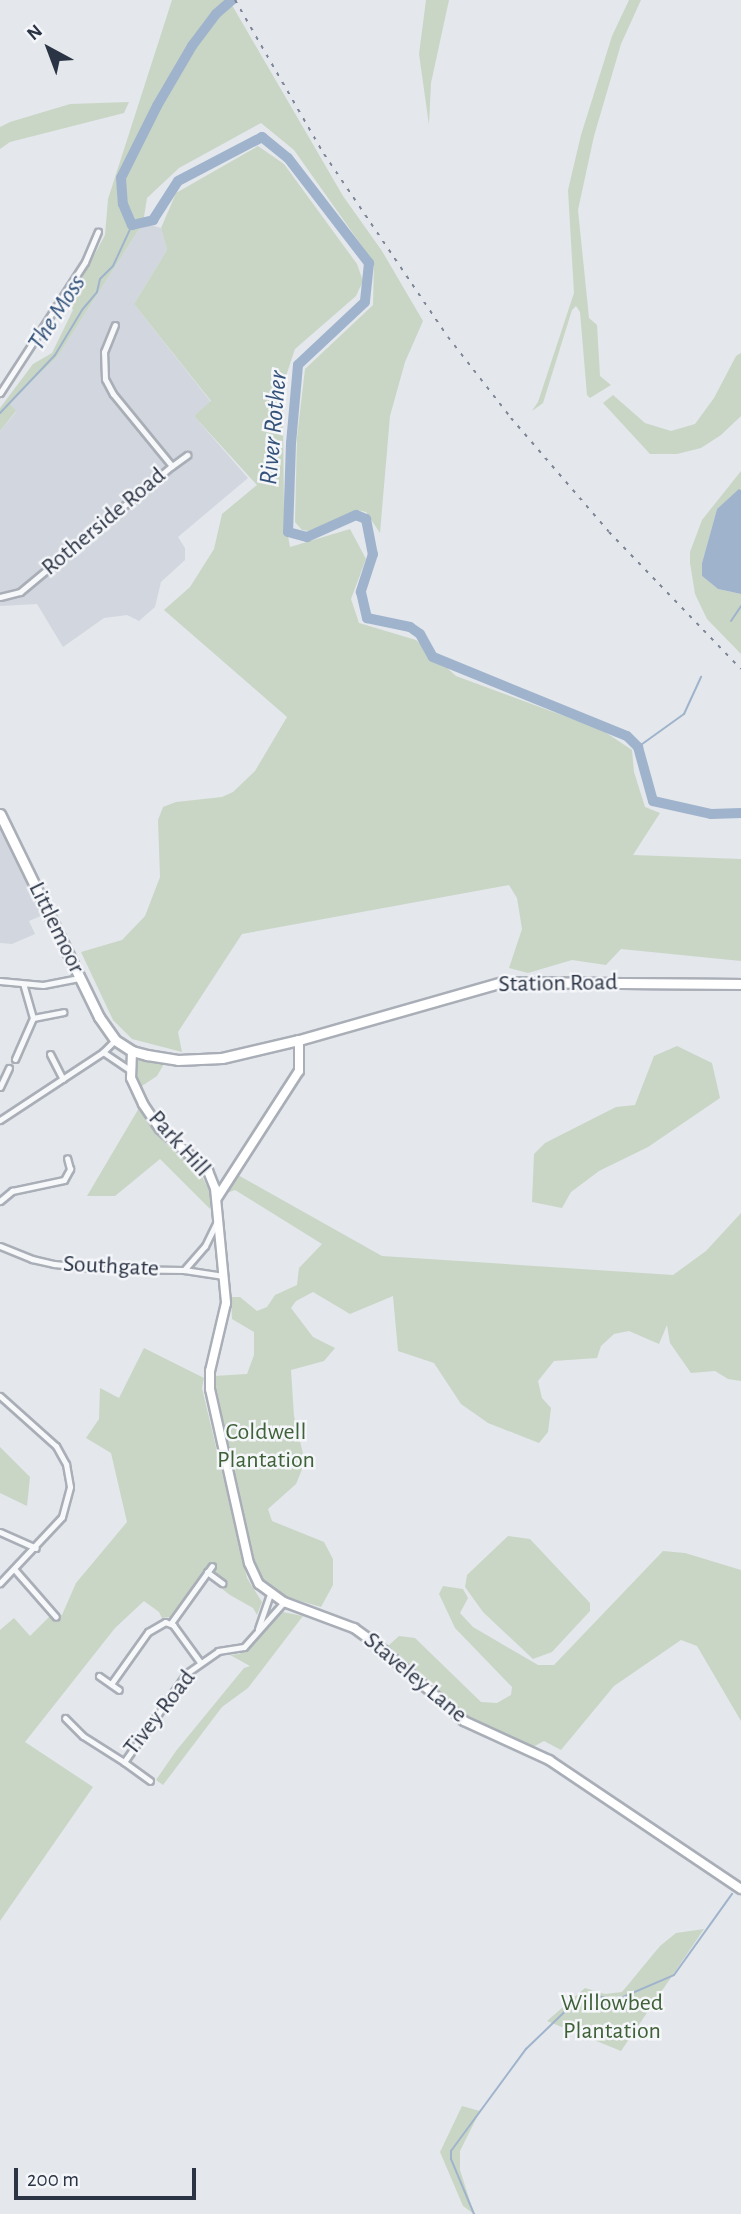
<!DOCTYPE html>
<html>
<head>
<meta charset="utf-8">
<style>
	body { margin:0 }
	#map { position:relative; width:741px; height:2214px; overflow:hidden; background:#e4e7ec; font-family:"Alegreya Sans",sans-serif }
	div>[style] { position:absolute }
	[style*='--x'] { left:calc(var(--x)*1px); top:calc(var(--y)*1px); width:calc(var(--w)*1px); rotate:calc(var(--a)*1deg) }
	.built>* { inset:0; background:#d2d6de }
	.green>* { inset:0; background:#c9d6c5 }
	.water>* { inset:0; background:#9fb4cc }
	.stream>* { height:2px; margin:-1px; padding:0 1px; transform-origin:1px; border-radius:1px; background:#9fb4cc }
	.river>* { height:10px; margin:-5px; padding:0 5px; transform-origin:5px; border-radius:5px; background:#9fb4cc }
	.roads { filter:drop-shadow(2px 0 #a9aeb7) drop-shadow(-2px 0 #a9aeb7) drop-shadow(0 2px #a9aeb7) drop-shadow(0 -2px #a9aeb7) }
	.street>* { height:5px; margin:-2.5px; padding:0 2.5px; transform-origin:2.5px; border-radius:2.5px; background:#f7f8fa }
	.secondary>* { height:8px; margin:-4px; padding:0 4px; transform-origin:4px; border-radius:4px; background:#fff }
	.primary>* { height:9px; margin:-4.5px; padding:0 4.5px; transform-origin:4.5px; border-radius:4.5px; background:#fff }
	.rail>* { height:2px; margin-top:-1px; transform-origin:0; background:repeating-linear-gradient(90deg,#7d8696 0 3.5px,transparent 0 10.5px) }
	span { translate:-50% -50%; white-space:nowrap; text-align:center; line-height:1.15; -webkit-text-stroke:5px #f4f6f9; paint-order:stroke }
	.street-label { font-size:24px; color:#2b3445 }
	.park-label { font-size:24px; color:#3f6138 }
	.water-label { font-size:26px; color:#34527a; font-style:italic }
	.north { position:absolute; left:14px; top:14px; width:70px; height:70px; -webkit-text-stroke:5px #f4f6f9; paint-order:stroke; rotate:319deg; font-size:19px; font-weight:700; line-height:28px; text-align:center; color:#2b3445 }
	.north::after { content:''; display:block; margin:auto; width:24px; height:32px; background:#2b3445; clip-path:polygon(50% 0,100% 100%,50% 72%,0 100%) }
	.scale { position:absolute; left:14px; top:2168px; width:182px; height:32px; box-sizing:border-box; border:4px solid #2b3445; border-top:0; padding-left:9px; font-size:21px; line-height:24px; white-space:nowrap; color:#2b3445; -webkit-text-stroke:5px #f4f6f9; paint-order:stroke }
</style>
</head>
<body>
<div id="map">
	<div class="built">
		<i style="clip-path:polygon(143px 223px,161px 228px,167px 250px,134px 304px,211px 402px,194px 416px,248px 478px,178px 537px,185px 548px,185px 560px,161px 582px,155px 607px,139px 621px,127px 615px,104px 618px,63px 647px,37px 604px,0 606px,0 431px,16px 412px,9px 403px,58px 356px)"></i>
		<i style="clip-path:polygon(0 827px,43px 915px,29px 921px,35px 934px,12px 944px,0 943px)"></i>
	</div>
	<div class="green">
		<i style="clip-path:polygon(172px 0,229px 0,343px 196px,382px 251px,423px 321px,405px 362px,390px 416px,380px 533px,366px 512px,357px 510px,309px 531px,302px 530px,295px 522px,297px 437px,305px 369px,373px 305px,374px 263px,294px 150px,261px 123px,179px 168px,147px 198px,143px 223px,58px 356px,9px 403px,16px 411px,0 431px,0 408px,33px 364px,52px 353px,73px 310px,69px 302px,105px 235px,108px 199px)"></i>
		<i style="clip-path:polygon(426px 0,449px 0,431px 83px,429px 125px,419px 54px)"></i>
		<i style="clip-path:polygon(629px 0,641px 0,621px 44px,594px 136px,578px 210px,589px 318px,597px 325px,600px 376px,611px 385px,590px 398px,587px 395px,580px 312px,576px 306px,572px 310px,543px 403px,532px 411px,538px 402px,574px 293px,568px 190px,581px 135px,612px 36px)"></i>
		<i style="clip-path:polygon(129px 102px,124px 113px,10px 142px,0 149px,0 127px,10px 122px,70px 104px)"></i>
		<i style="clip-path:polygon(258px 146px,284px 164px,357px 264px,363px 281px,356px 296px,295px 349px,287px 373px,283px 412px,284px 513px,290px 547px,350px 529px,366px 559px,351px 599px,359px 623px,416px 640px,456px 676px,602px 730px,632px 750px,634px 772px,645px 807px,660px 813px,633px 855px,741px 859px,741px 961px,621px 949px,606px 965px,572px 960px,528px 973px,509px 968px,522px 929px,517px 898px,509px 885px,242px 934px,178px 1032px,182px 1052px,132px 1039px,113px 1020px,81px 952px,122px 940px,145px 916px,160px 877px,158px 820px,163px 807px,176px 802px,222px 797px,233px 792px,255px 771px,287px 717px,164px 610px,190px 587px,214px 549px,222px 514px,257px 485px,194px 416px,211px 401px,134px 304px,167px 250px,161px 228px,176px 193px)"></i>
		<i style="clip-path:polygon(741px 353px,741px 416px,721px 435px,701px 448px,677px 454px,650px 454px,603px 403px,613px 395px,645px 423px,671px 431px,695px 424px,714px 398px,736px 356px)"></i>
		<i style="clip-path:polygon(741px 471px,741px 490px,717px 509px,702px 563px,702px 576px,718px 589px,741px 594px,741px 654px,707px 619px,695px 594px,690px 563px,690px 552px,702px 520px)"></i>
		<i style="clip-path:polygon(677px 1046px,712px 1063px,720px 1098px,648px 1147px,599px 1171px,571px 1192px,562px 1208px,532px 1202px,534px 1154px,545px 1143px,616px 1107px,635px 1105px,654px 1056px)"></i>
		<i style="clip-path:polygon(136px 1058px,165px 1062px,157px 1076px,139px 1088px,135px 1074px)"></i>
		<i style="clip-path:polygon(139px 1108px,156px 1131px,197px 1167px,210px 1192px,210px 1209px,160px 1159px,115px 1196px,87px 1196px)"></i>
		<i style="clip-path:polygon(238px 1175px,382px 1256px,673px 1275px,706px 1251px,741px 1213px,741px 1381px,728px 1379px,715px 1371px,691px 1373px,670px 1343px,667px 1325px,659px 1344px,629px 1331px,614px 1334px,601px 1346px,597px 1358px,554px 1361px,538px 1381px,542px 1398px,551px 1408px,548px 1432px,539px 1443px,488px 1423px,461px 1404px,434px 1363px,398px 1351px,393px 1296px,350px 1314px,313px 1292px,296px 1301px,291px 1308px,313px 1337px,335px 1348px,324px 1361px,291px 1370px,294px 1416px,305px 1462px,296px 1484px,268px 1509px,272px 1521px,324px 1542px,333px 1559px,333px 1585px,321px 1607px,287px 1597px,263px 1582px,247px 1539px,214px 1376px,247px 1374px,254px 1355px,254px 1332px,232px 1319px,231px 1297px,240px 1297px,257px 1311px,267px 1307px,275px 1295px,297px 1285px,299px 1268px,322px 1244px,235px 1190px,227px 1193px)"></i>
		<i style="clip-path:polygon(144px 1348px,204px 1378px,202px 1388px,247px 1578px,262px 1602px,257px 1615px,253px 1608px,230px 1595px,221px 1588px,226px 1581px,213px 1572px,216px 1565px,210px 1562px,170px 1617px,162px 1618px,159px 1612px,144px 1601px,115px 1628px,25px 1742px,93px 1787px,0 1921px,0 1630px,14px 1618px,30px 1636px,51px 1615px,62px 1615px,76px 1583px,127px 1522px,111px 1453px,86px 1438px,99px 1419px,100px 1388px,119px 1398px)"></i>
		<i style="clip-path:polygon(0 1447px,30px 1477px,27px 1506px,0 1493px)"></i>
		<i style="clip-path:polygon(508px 1536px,530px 1539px,590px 1603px,590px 1611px,552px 1652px,533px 1659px,483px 1612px,465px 1587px,467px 1575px)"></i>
		<i style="clip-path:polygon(663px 1551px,685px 1553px,741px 1570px,741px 1721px,697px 1646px,681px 1640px,614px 1686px,561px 1750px,544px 1741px,531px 1748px,480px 1726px,459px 1712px,388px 1646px,399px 1636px,415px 1638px,481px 1702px,497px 1703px,511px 1695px,512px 1687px,455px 1628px,439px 1594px,443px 1586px,463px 1589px,468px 1598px,460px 1613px,473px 1627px,538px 1665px,554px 1665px)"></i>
		<i style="clip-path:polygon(283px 1612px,303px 1616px,248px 1688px,222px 1707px,163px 1785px,156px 1780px,176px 1751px,244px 1668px,250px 1666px,230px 1655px,239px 1654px,256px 1642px,269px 1624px)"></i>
		<i style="clip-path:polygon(704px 1929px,621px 2051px,547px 2021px,585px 1988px,605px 1994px,622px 1992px,660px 1946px,676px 1933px)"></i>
		<i style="clip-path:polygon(462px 2106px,480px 2111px,460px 2151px,460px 2170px,474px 2214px,463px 2206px,440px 2152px)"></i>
	</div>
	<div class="water">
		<i style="clip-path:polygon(739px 489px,741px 490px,741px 594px,718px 589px,702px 576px,702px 563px,717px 509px)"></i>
	</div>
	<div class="stream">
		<i style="--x:0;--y:413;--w:80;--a:-46.5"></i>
		<i style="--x:55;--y:355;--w:52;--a:-59"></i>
		<i style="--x:82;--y:310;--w:23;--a:-50"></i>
		<i style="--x:97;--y:292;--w:13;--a:-77"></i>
		<i style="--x:100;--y:279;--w:18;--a:-45"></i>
		<i style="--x:113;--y:266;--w:45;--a:-65.1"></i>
		<i style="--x:731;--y:621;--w:18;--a:-56"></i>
		<i style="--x:638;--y:747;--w:57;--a:-35.7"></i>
		<i style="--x:684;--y:714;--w:41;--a:-65.3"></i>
		<i style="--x:474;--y:2214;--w:60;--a:-112.7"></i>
		<i style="--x:451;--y:2159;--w:8;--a:-90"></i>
		<i style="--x:451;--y:2151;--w:127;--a:-53.7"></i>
		<i style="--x:526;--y:2049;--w:76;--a:-43.9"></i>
		<i style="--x:581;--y:1996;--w:7;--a:-16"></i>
		<i style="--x:588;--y:1994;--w:29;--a:12"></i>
		<i style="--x:616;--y:2000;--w:63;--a:-23.3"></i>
		<i style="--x:674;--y:1975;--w:100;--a:-54.4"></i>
	</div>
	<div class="river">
		<i style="--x:232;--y:0;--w:21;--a:139"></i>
		<i style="--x:216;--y:14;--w:40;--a:127"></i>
		<i style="--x:192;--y:46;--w:69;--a:120.3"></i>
		<i style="--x:157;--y:106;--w:80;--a:116.6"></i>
		<i style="--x:121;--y:178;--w:26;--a:86"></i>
		<i style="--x:123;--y:204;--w:23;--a:67"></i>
		<i style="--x:132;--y:225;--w:22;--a:-13"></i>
		<i style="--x:153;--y:220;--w:46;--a:-57.3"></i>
		<i style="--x:178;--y:181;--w:95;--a:-27.6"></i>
		<i style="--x:262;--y:137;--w:33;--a:39"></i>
		<i style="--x:288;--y:158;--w:133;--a:52.4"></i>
		<i style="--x:369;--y:263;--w:39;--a:96"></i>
		<i style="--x:365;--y:302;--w:92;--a:136.8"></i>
		<i style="--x:298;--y:365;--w:78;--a:95.1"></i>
		<i style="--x:291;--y:443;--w:89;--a:91.9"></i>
		<i style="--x:288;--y:532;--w:20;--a:15"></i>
		<i style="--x:307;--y:537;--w:54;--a:-24.2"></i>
		<i style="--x:356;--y:515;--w:11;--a:22"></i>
		<i style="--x:366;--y:519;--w:36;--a:79"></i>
		<i style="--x:373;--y:554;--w:40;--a:108"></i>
		<i style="--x:361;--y:592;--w:27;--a:77"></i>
		<i style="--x:367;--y:618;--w:44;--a:11.8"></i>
		<i style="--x:410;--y:627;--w:12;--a:35"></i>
		<i style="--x:420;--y:634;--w:26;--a:61"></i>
		<i style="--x:433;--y:657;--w:209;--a:22.2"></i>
		<i style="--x:627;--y:736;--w:16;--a:45"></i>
		<i style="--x:638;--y:747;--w:56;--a:74.5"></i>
		<i style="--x:653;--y:801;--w:59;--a:12.6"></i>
		<i style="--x:711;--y:814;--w:30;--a:-2"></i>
	</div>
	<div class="roads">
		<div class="street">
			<i style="--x:0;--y:393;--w:156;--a:-57"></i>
			<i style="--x:85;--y:262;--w:33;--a:-67"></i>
			<i style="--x:172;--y:466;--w:19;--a:-36"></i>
			<i style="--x:0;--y:597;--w:21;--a:-14"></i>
			<i style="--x:20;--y:592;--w:197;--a:-39.7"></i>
			<i style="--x:172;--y:466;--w:93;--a:-129.3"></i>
			<i style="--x:113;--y:394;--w:17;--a:-118"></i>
			<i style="--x:105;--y:379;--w:27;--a:-92"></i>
			<i style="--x:104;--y:352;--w:29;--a:-68"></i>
			<i style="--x:0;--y:981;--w:43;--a:5.3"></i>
			<i style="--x:43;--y:985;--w:38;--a:-11"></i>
			<i style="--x:33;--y:1018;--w:31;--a:-11"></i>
			<i style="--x:103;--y:1052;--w:32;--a:34"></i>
			<i style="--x:50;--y:1054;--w:28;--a:63"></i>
			<i style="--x:15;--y:1059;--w:45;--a:-66.3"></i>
			<i style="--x:33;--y:1018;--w:35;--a:-106"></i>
			<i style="--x:0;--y:1087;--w:21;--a:-65"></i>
			<i style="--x:0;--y:1120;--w:123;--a:-33.4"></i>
			<i style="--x:103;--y:1052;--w:17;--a:-45"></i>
			<i style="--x:0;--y:1201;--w:16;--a:-40"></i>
			<i style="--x:12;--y:1191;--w:53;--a:-11.9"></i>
			<i style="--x:64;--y:1180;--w:13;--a:-61"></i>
			<i style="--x:70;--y:1169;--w:11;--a:-105"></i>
			<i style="--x:0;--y:1246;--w:35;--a:22"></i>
			<i style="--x:32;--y:1259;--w:23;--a:13"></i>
			<i style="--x:54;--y:1264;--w:48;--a:5.9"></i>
			<i style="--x:102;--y:1269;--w:82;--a:0.7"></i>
			<i style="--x:184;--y:1270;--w:40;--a:8.5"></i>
			<i style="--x:184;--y:1270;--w:32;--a:-49"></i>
			<i style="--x:205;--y:1246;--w:28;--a:-64"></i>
			<i style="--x:0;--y:1396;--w:75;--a:41.8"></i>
			<i style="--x:56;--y:1446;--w:21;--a:61"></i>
			<i style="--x:66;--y:1464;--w:23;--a:80"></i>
			<i style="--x:70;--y:1487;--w:31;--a:105"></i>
			<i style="--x:62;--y:1517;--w:91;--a:133.2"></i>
			<i style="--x:0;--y:1532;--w:39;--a:24"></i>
			<i style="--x:15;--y:1570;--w:62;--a:48.9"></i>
			<i style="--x:207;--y:1572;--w:19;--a:36"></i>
			<i style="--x:171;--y:1623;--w:70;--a:-54.3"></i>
			<i style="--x:258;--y:1629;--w:37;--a:-71"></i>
			<i style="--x:99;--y:1676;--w:24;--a:35"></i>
			<i style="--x:111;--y:1684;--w:64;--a:-54.6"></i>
			<i style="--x:148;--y:1632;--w:20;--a:-30"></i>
			<i style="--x:165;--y:1622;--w:9;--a:21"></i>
			<i style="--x:173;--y:1625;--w:46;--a:53.9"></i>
			<i style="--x:65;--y:1718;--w:25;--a:45"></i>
			<i style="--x:83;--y:1736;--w:49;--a:32.4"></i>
			<i style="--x:124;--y:1762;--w:109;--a:-54.7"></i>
			<i style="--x:187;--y:1673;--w:38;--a:-35"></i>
			<i style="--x:218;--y:1651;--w:26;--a:-9"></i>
			<i style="--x:244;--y:1647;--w:60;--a:-48.4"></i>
			<i style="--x:124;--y:1762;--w:32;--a:36"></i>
		</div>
		<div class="secondary">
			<i style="--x:132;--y:1051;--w:27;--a:92"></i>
			<i style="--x:131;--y:1078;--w:29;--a:65"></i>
			<i style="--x:143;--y:1104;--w:30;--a:56"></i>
			<i style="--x:160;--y:1129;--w:64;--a:41.2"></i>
			<i style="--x:208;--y:1171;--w:18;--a:68"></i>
			<i style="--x:215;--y:1188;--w:116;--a:84.5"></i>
			<i style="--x:226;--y:1303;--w:70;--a:103.2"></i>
			<i style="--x:210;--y:1371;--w:18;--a:90"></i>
			<i style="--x:210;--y:1389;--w:178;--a:77.4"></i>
			<i style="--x:249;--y:1563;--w:23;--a:65"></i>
			<i style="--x:259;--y:1584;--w:31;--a:36"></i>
			<i style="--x:284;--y:1602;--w:75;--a:20.4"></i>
			<i style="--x:354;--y:1628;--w:26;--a:36"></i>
			<i style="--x:375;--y:1643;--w:118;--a:41.2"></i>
			<i style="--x:464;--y:1721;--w:94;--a:24.6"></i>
			<i style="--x:549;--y:1760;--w:231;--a:33.9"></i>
			<i style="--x:217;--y:1198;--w:151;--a:-57.2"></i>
			<i style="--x:299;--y:1071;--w:31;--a:-90"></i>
		</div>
		<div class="primary">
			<i style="--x:0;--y:814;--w:226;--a:64"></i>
			<i style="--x:99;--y:1017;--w:28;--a:55"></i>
			<i style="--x:115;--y:1040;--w:20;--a:33"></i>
			<i style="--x:132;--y:1051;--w:16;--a:15"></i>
			<i style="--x:147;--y:1055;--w:31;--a:9"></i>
			<i style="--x:178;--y:1060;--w:44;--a:-2.6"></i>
			<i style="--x:222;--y:1058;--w:79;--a:-13.2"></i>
			<i style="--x:299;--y:1040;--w:212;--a:-15.9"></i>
			<i style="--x:503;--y:982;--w:238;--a:0.5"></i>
		</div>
	</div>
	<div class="rail">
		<i style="--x:235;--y:0;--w:178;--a:60"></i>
		<i style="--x:324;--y:154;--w:221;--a:55.9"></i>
		<i style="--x:448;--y:337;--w:103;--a:52.1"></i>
		<i style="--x:511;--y:418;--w:150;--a:49.3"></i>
		<i style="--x:609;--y:532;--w:190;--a:46.1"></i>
	</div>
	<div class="street-label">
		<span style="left:104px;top:522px;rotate:-40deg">Rotherside Road</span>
		<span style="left:56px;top:928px;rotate:64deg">Littlemoor</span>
		<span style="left:558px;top:984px;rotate:-1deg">Station Road</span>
		<span style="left:179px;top:1144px;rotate:48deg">Park Hill</span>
		<span style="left:111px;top:1267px;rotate:3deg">Southgate</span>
		<span style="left:415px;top:1678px;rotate:40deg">Staveley Lane</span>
		<span style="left:160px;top:1713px;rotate:-52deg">Tivey Road</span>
	</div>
	<div class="park-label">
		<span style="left:266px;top:1447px">Coldwell<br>Plantation</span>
		<span style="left:612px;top:2018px">Willowbed<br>Plantation</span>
	</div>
	<div class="water-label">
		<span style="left:57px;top:313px;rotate:-57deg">The Moss</span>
		<span style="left:274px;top:428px;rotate:-85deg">River Rother</span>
	</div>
	<div class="north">N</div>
	<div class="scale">200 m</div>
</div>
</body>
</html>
